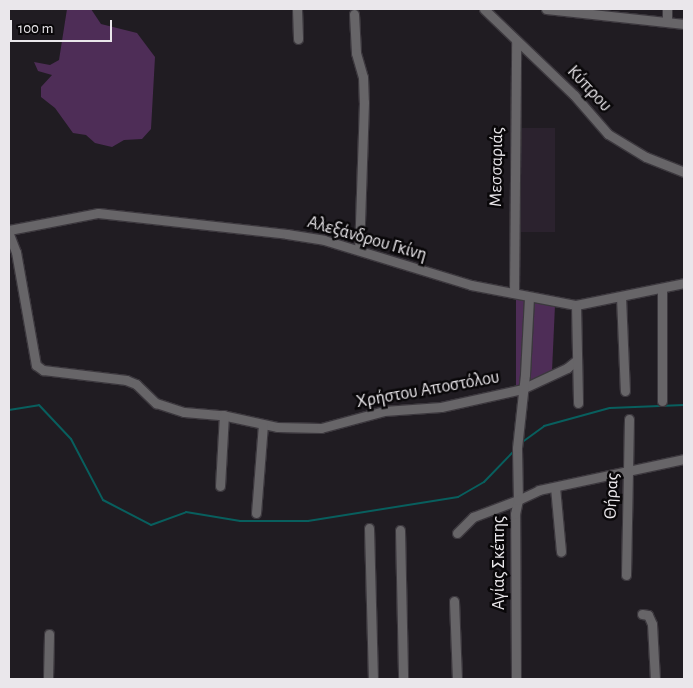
<!DOCTYPE html>
<html>
<head>
<meta charset="utf-8">
<style>
	body { margin:0 }
	#map { position:relative; width:693px; height:688px; overflow:hidden; background:#201c22; font-family:"Alegreya Sans",sans-serif }
	div>[style] { position:absolute }
	[style*='--x'] { left:calc(var(--x)*1px); top:calc(var(--y)*1px); width:calc(var(--w)*1px); rotate:calc(var(--a)*1deg) }
	.built>* { inset:0; background:#2b222e; transform-origin:0 0 }
	.green>* { inset:0; background:#4e2d57 }
	.stream>* { height:2px; margin:-1px; padding:0 1px; transform-origin:1px; border-radius:1px; background:#085f5e }
	.roads { filter:drop-shadow(1px 0 #3c383e) drop-shadow(-1px 0 #3c383e) drop-shadow(0 1px #3c383e) drop-shadow(0 -1px #3c383e) }
	.minor>* { height:9px; margin:-4.5px; padding:0 4.5px; transform-origin:4.5px; border-radius:4.5px; background:#676568 }
	span { translate:-50% -50%; white-space:nowrap; text-align:center; line-height:1.15; -webkit-text-stroke:5px #090709; paint-order:stroke }
	.street-label { font-size:18px; color:#eae7eb }
	.frame { position:absolute; inset:0; border:10px solid #eae7eb; pointer-events:none }
	.scale { position:absolute; left:10px; top:20px; width:102px; height:22px; box-sizing:border-box; border:2px solid #eae7eb; border-top:0; padding-left:6px; font-size:15px; line-height:18px; white-space:nowrap; color:#eae7eb; -webkit-text-stroke:4px #090709; paint-order:stroke }
</style>
</head>
<body>
<div id="map">
	<div class="built">
		<i style="left:518px;top:128px;width:37px;height:104px"></i>
	</div>
	<div class="green">
		<i style="clip-path:polygon(67px 9px,91px 9px,101px 24px,137px 33px,155px 57px,151px 129px,142px 139px,124px 140px,112px 147px,95px 143px,86px 135px,73px 133px,55px 108px,41px 97px,41px 87px,52px 75px,38px 71px,34px 62px,50px 65px,59px 60px)"></i>
		<i style="clip-path:polygon(516px 297px,555px 305px,552px 371px,516px 387px)"></i>
	</div>
	<div class="stream">
		<i style="--x:9;--y:410;--w:30;--a:-9"></i>
		<i style="--x:39;--y:405;--w:47;--a:46.7"></i>
		<i style="--x:71;--y:439;--w:69;--a:62.3"></i>
		<i style="--x:103;--y:500;--w:54;--a:27.5"></i>
		<i style="--x:151;--y:525;--w:37;--a:-20"></i>
		<i style="--x:186;--y:512;--w:55;--a:9.5"></i>
		<i style="--x:240;--y:521;--w:68;--a:0"></i>
		<i style="--x:308;--y:521;--w:152;--a:-9.1"></i>
		<i style="--x:458;--y:497;--w:30;--a:-30"></i>
		<i style="--x:484;--y:482;--w:42;--a:-46"></i>
		<i style="--x:521;--y:443;--w:29;--a:-36"></i>
		<i style="--x:544;--y:426;--w:68;--a:-15.3"></i>
		<i style="--x:610;--y:408;--w:74;--a:-2.3"></i>
	</div>
	<div class="roads">
		<div class="minor">
			<i style="--x:297;--y:9;--w:30;--a:88"></i>
			<i style="--x:484;--y:9;--w:124;--a:43.7"></i>
			<i style="--x:574;--y:95;--w:52;--a:48.9"></i>
			<i style="--x:608;--y:134;--w:44;--a:31.2"></i>
			<i style="--x:646;--y:157;--w:41;--a:21.5"></i>
			<i style="--x:546;--y:9;--w:139;--a:6.2"></i>
			<i style="--x:354;--y:14;--w:39;--a:87"></i>
			<i style="--x:356;--y:53;--w:25;--a:74"></i>
			<i style="--x:363;--y:77;--w:25;--a:88"></i>
			<i style="--x:364;--y:102;--w:148;--a:91.9"></i>
			<i style="--x:667;--y:22;--w:13;--a:-90"></i>
			<i style="--x:9;--y:230;--w:91;--a:-10.8"></i>
			<i style="--x:98;--y:213;--w:190;--a:6.3"></i>
			<i style="--x:287;--y:234;--w:37;--a:9"></i>
			<i style="--x:324;--y:240;--w:154;--a:17"></i>
			<i style="--x:471;--y:285;--w:107;--a:10.8"></i>
			<i style="--x:576;--y:305;--w:110;--a:-11.5"></i>
			<i style="--x:9;--y:234;--w:19;--a:69"></i>
			<i style="--x:16;--y:252;--w:115;--a:80"></i>
			<i style="--x:36;--y:365;--w:9;--a:36"></i>
			<i style="--x:43;--y:370;--w:84;--a:6.9"></i>
			<i style="--x:126;--y:380;--w:11;--a:22"></i>
			<i style="--x:136;--y:384;--w:28;--a:44"></i>
			<i style="--x:156;--y:403;--w:29;--a:18"></i>
			<i style="--x:184;--y:412;--w:38;--a:5"></i>
			<i style="--x:222;--y:415;--w:56;--a:12.3"></i>
			<i style="--x:277;--y:427;--w:44;--a:1.3"></i>
			<i style="--x:321;--y:428;--w:65;--a:-15.1"></i>
			<i style="--x:384;--y:411;--w:57;--a:-4"></i>
			<i style="--x:441;--y:407;--w:83;--a:-12.5"></i>
			<i style="--x:522;--y:389;--w:50;--a:-25"></i>
			<i style="--x:567;--y:368;--w:13;--a:-39"></i>
			<i style="--x:662;--y:288;--w:113;--a:90"></i>
			<i style="--x:514;--y:293;--w:252;--a:-89.5"></i>
			<i style="--x:621;--y:297;--w:94;--a:87.6"></i>
			<i style="--x:576;--y:305;--w:98;--a:88.8"></i>
			<i style="--x:220;--y:486;--w:71;--a:-86.8"></i>
			<i style="--x:555;--y:487;--w:65;--a:84.7"></i>
			<i style="--x:256;--y:513;--w:89;--a:-85.5"></i>
			<i style="--x:369;--y:528;--w:151;--a:88.5"></i>
			<i style="--x:400;--y:530;--w:149;--a:88.8"></i>
			<i style="--x:457;--y:533;--w:23;--a:-45"></i>
			<i style="--x:473;--y:517;--w:48;--a:-20.7"></i>
			<i style="--x:518;--y:500;--w:52;--a:-91.1"></i>
			<i style="--x:517;--y:448;--w:74;--a:-83.8"></i>
			<i style="--x:525;--y:374;--w:77;--a:-87"></i>
			<i style="--x:626;--y:575;--w:156;--a:-88.9"></i>
			<i style="--x:454;--y:601;--w:78;--a:87.8"></i>
			<i style="--x:642;--y:614;--w:6;--a:9"></i>
			<i style="--x:648;--y:615;--w:10;--a:66"></i>
			<i style="--x:652;--y:624;--w:55;--a:86.9"></i>
			<i style="--x:48;--y:679;--w:45;--a:-88.7"></i>
			<i style="--x:516;--y:679;--w:165;--a:-90.3"></i>
			<i style="--x:515;--y:514;--w:14;--a:-78"></i>
			<i style="--x:518;--y:500;--w:23;--a:-25"></i>
			<i style="--x:539;--y:490;--w:148;--a:-12.1"></i>
		</div>
	</div>
	<div class="street-label">
		<span style="left:589px;top:89px;rotate:47deg">Κύπρου</span>
		<span style="left:497px;top:167px;rotate:-89deg">Μεσσαριάς</span>
		<span style="left:367px;top:239px;rotate:16deg">Αλεξάνδρου Γκίνη</span>
		<span style="left:428px;top:390px;rotate:-10deg">Χρήστου Αποστόλου</span>
		<span style="left:612px;top:496px;rotate:-87deg">Θήρας</span>
		<span style="left:499px;top:563px;rotate:-90deg">Αγίας Σκέπης</span>
	</div>
	<div class="frame"></div>
	<div class="scale">100 m</div>
</div>
</body>
</html>
